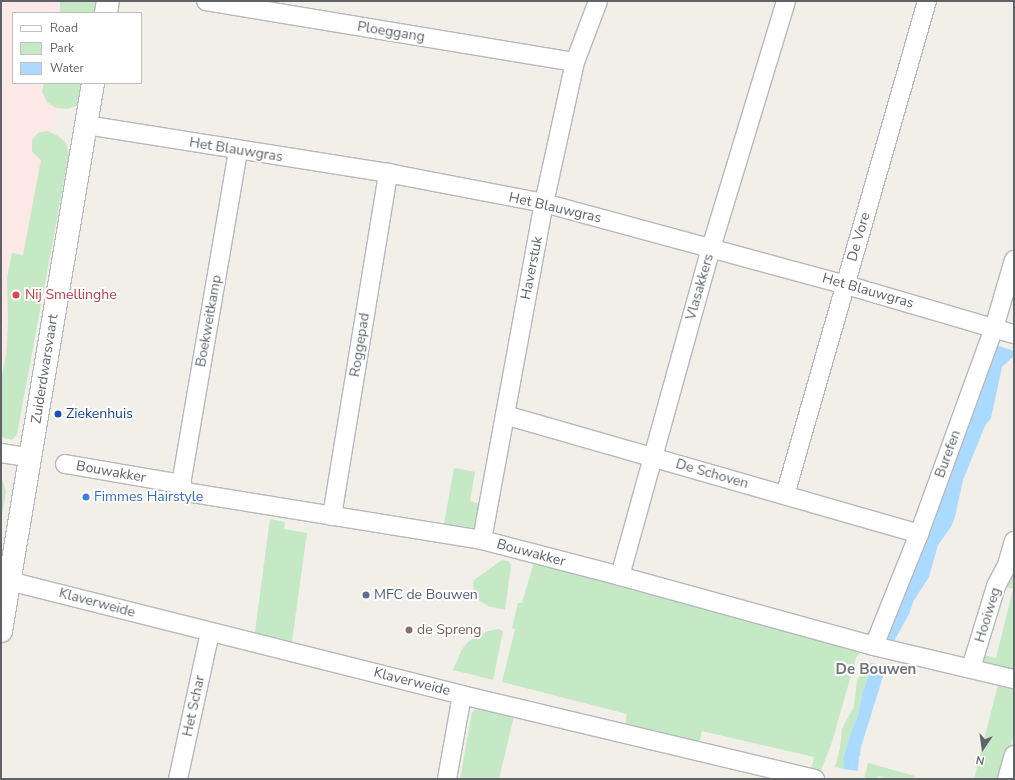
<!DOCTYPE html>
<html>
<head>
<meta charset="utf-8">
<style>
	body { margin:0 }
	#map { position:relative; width:1015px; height:780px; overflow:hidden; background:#f1efe8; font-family:"Nunito Sans",sans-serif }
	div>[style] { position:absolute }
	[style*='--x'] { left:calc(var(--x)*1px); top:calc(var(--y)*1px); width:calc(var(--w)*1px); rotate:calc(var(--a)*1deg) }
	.medical>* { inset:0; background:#fce8e6 }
	.green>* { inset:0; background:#c5e8c5; transform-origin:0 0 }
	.water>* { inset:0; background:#aadaff }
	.roads { filter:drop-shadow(1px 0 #b5b8bc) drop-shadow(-1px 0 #b5b8bc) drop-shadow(0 1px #b5b8bc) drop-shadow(0 -1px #b5b8bc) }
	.street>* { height:18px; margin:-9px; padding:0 9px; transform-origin:9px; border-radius:9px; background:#fff }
	.secondary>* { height:22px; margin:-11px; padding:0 11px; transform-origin:11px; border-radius:11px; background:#fff }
	.dots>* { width:11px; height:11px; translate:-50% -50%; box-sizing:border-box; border:2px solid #fff; border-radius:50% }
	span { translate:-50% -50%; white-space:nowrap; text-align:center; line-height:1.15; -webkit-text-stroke:4px #fff; paint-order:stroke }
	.street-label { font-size:14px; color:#5f6368 }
	.health-label { font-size:14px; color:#be3a42 }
	.left { translate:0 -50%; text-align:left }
	.transit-label { font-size:14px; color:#164399 }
	.shop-label { font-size:14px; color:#366cbe }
	.service-label { font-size:14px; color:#4e5e75 }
	.education-label { font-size:14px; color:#785e54 }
	.neighbourhood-label { font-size:15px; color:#70757a; font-weight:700 }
	.frame { position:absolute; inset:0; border:2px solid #5f6368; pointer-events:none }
	.legend { position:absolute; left:12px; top:12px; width:130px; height:72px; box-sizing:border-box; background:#fff; border:1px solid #bfc1c3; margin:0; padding:5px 7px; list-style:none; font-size:12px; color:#5f6368 }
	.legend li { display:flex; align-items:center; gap:8px; height:20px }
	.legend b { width:20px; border:1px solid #bfc1c3 }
	.north { position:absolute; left:963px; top:728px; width:40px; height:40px; -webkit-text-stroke:3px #fff; paint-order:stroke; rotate:193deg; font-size:11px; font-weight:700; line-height:16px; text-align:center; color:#5f6368 }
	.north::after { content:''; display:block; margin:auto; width:14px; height:18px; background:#5f6368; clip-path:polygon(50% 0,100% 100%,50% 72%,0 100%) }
</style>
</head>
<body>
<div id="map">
	<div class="medical">
		<i style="clip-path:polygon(1px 1px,84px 1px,81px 13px,13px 13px,13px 83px,63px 83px,44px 168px,14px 382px,1px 440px)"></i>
	</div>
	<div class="green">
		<i style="left:60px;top:1px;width:39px;height:12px"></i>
		<i style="clip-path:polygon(44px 83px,83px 83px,79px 105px,67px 109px,56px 108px,47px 102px,42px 92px)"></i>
		<i style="clip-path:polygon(47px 131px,58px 136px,66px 143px,69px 154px,17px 434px,12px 440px,1px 437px,1px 378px,6px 356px,8px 322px,7px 277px,12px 253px,23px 255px,41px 160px,32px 152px,32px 140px,38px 133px)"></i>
		<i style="clip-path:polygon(454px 468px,475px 472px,470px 501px,480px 504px,475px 527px,473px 528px,444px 524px)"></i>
		<i style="clip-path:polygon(1px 477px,6px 491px,1px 522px)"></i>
		<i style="clip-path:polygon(270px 519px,285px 522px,284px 529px,307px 533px,291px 648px,254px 639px)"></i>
		<i style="clip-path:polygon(535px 559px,862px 650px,856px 658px,832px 742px,820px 773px,811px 770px,814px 757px,702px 731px,699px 744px,625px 726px,627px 714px,502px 682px,515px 629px,512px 628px,518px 603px,522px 603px)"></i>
		<i style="clip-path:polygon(502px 560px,508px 561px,511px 565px,505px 610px,488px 606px,480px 601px,474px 593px,473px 586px,474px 580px)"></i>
		<i style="clip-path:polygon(1014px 563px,1014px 673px,985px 665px,983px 655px,996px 658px,1013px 589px,1007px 587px)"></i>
		<i style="clip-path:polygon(498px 629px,503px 631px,493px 680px,453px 670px,462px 649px,469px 641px,488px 631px)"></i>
		<i style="clip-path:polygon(869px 662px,876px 664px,868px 677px,862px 694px,858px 716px,852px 729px,843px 759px,844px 769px,835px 767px,840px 748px,842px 728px,854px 707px,857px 680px)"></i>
		<i style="clip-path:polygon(1010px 684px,1014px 685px,1014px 734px,1000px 779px,974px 779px,998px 685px,1009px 687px)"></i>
		<i style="clip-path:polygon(477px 708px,514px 716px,499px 779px,460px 779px,472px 712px)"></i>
		<i style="clip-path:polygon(868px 763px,915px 776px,914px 779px,888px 779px,878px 776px,877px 779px,864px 779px)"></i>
	</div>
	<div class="water">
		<i style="clip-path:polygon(996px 345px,1014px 351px,1014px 356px,1002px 367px,991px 418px,985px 426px,963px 480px,955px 517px,951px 527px,938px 545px,929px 577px,914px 600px,909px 614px,893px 643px,885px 642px)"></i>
		<i style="clip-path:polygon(876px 664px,886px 667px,861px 747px,860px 756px,859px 756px,858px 771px,844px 769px,843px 759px,852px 729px,858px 716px,862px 694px,868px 677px)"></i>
	</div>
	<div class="roads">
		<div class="street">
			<i style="--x:206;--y:1;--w:374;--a:9.4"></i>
			<i style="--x:86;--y:125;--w:306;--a:9"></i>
			<i style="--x:388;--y:173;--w:159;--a:10.9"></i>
			<i style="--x:544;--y:203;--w:313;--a:15.2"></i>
			<i style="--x:846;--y:285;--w:175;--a:16.3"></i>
			<i style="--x:238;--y:151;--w:345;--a:99.7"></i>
			<i style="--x:180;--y:491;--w:306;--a:9.2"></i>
			<i style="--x:482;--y:540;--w:143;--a:14.6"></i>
			<i style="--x:620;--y:576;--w:263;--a:15.4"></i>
			<i style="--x:874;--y:646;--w:144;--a:13.3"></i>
			<i style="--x:505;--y:415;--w:431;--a:16"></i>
			<i style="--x:1;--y:453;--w:30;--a:9"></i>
			<i style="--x:65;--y:464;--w:119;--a:9.7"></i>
			<i style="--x:785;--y:495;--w:514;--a:-73.96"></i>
			<i style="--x:332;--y:516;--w:348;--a:-80.7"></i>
			<i style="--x:482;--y:540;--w:343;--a:-79.6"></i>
			<i style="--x:544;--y:203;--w:144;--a:-77.6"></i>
			<i style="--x:575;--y:62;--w:65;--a:-69.3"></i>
			<i style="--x:620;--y:576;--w:340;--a:-74.5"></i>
			<i style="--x:711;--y:248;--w:258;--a:-73.1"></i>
			<i style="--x:1;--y:579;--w:475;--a:14.1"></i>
			<i style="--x:462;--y:695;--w:363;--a:13.4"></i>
			<i style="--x:874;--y:646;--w:121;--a:-68.1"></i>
			<i style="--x:919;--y:534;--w:219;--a:-70"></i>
			<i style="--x:994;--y:328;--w:71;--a:-73.6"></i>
			<i style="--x:971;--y:668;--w:86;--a:-73"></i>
			<i style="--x:996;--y:586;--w:24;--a:-62"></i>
			<i style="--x:1007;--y:565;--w:25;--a:-74"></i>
			<i style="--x:178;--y:779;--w:150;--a:-77.7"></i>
			<i style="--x:447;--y:779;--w:85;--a:-79.9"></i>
			<i style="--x:1007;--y:779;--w:25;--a:-74"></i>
		</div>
		<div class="secondary">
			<i style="--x:106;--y:13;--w:12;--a:-81"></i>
			<i style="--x:1;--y:631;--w:556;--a:-80.47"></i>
		</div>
	</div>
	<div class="dots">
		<i style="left:16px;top:295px;background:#e0444e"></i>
		<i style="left:58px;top:414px;background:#1a4fb4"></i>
		<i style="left:86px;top:497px;background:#3f7fe0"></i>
		<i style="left:366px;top:595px;background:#5c6f8a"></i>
		<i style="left:409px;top:630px;background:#8d6e63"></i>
	</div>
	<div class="street-label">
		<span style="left:391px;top:32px;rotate:9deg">Ploeggang</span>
		<span style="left:236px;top:150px;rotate:9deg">Het Blauwgras</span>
		<span style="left:555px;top:208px;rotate:13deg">Het Blauwgras</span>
		<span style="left:859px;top:237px;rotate:-74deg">De Vore</span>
		<span style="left:532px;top:268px;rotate:-79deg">Haverstuk</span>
		<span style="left:700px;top:287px;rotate:-74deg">Vlasakkers</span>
		<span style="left:868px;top:291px;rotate:16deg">Het Blauwgras</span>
		<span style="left:209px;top:321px;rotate:-80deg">Boekweitkamp</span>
		<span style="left:360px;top:345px;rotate:-81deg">Roggepad</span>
		<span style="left:45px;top:369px;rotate:-81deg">Zuiderdwarsvaart</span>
		<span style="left:948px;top:454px;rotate:-70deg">Burefen</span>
		<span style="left:111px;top:472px;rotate:10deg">Bouwakker</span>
		<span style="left:712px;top:474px;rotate:16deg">De Schoven</span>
		<span style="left:531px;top:553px;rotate:15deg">Bouwakker</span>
		<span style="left:97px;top:603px;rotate:15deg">Klaverweide</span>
		<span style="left:988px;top:615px;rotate:-73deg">Hooiweg</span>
		<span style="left:412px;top:682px;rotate:14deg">Klaverweide</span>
		<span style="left:194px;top:706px;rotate:-78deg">Het Schar</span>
	</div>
	<div class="health-label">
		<span class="left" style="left:25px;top:295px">Nij Smellinghe</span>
	</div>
	<div class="transit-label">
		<span class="left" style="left:66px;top:414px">Ziekenhuis</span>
	</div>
	<div class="shop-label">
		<span class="left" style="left:94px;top:497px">Fimmes Hairstyle</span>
	</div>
	<div class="service-label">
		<span class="left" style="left:374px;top:595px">MFC de Bouwen</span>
	</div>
	<div class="education-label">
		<span class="left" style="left:417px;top:630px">de Spreng</span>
	</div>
	<div class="neighbourhood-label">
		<span style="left:876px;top:670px">De Bouwen</span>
	</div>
	<div class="frame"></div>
	<ul class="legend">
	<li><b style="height:5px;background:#fff"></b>Road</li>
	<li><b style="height:11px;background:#c5e8c5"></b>Park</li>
	<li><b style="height:11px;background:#aadaff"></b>Water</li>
	</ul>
	<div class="north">N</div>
</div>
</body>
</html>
